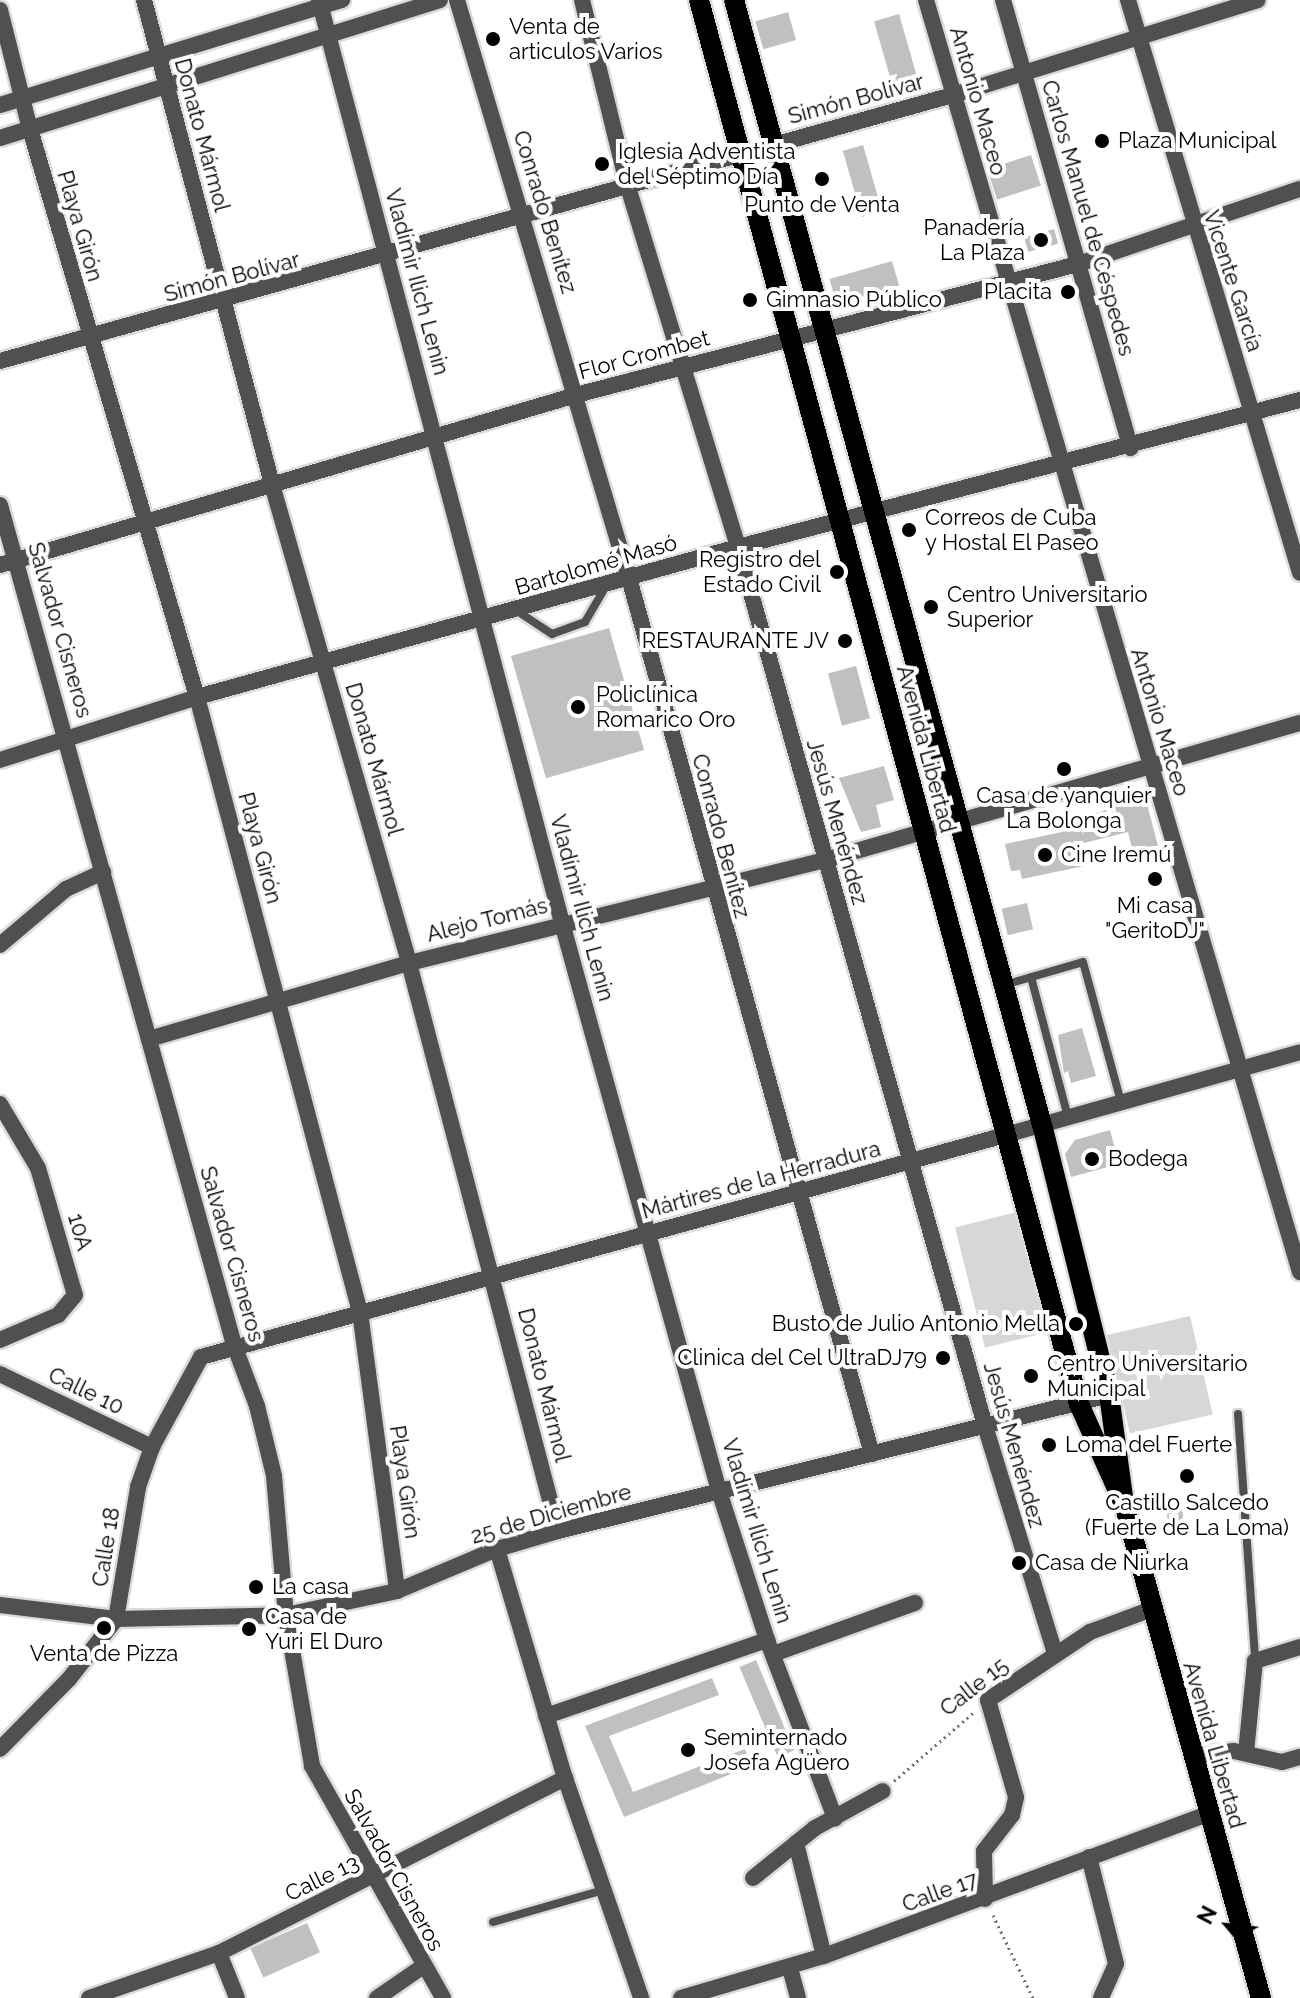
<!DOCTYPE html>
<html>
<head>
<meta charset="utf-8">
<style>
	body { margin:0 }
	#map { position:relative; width:1300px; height:1998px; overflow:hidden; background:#fff; font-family:Raleway,sans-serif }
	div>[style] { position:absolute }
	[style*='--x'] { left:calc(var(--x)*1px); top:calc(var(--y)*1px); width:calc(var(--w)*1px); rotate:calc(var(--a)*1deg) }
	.green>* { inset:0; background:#d7d7d7; transform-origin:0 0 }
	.building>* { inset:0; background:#c0c0c0; transform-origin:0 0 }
	.round { border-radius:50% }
	.path>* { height:3px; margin-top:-1.5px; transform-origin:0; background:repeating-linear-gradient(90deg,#727272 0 2px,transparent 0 6px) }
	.roads { filter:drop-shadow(2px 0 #dbdbdb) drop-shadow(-2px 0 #dbdbdb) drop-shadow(0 2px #dbdbdb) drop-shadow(0 -2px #dbdbdb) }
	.service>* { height:8px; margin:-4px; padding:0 4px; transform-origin:4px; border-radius:4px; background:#505050 }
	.minor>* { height:16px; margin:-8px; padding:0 8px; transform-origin:8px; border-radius:8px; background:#505050 }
	.tertiary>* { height:16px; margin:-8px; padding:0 8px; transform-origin:8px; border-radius:8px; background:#505050 }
	.primary>* { height:20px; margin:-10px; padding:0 10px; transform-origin:10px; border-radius:10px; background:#000 }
	.dots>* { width:22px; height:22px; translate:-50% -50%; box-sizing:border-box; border:4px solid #fff; border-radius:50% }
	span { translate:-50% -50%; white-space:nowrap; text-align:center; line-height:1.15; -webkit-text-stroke:8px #fff; paint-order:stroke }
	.poi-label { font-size:22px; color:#000 }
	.left { translate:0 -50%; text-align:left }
	.right { translate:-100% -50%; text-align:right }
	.street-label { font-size:22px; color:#000 }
	.north { position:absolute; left:1188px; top:1886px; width:80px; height:80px; -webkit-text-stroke:6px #fff; paint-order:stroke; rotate:298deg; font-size:22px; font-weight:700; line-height:32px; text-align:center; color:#000 }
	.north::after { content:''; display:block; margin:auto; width:28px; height:36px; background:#000; clip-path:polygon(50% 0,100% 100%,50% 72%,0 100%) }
</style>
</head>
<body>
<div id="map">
	<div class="green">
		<i style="left:1021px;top:1211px;width:124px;height:68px;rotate:76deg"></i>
		<i style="left:1190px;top:1316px;width:101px;height:85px;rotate:77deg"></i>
	</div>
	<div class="building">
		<i style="left:788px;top:12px;width:29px;height:34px;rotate:74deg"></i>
		<i style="left:899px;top:14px;width:64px;height:26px;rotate:74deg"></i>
		<i style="left:863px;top:145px;width:69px;height:21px;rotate:74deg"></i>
		<i style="left:1031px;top:155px;width:32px;height:46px;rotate:72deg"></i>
		<i style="left:1054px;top:229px;width:15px;height:31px;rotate:74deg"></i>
		<i style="left:892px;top:261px;width:26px;height:65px;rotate:74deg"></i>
		<i style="left:609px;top:628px;width:127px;height:102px;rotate:74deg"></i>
		<i style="left:856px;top:666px;width:54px;height:29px;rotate:75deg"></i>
		<i style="clip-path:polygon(884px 766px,894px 800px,876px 805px,881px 827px,861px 832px,839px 778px)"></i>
		<i style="clip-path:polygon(1145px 796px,1159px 850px,1134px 856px,1128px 832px,1080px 844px,1084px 866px,1022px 879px,1020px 870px,1011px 871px,1005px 844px,1094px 825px,1092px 815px)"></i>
		<i style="left:1027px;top:903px;width:27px;height:26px;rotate:77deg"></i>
		<i style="clip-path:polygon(1082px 1028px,1096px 1076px,1071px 1083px,1068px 1071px,1064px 1073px,1058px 1035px)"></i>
		<i style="clip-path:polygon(1110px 1130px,1119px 1164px,1071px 1177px,1065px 1154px,1075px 1140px)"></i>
		<i class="round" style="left:1219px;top:1496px;width:16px;height:16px"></i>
		<i class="round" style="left:1167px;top:1507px;width:16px;height:16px"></i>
		<i style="left:756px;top:1660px;width:98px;height:18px;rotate:67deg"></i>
		<i style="clip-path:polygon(712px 1678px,719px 1695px,609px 1736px,633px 1792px,745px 1749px,751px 1766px,624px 1817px,585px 1726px)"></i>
		<i style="left:307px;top:1923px;width:32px;height:62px;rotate:66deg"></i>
	</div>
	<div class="path">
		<i style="--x:894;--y:1781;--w:104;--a:-40.7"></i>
		<i style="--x:993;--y:1915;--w:92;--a:64.3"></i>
	</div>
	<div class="roads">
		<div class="service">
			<i style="--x:517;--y:611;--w:42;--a:33.3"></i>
			<i style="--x:552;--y:634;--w:35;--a:-20"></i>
			<i style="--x:585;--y:622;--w:42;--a:-59.7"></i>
			<i style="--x:1031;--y:977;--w:145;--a:75.2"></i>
			<i style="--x:1004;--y:985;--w:82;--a:-16.2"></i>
			<i style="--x:1083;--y:962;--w:145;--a:74.8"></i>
			<i style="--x:1238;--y:1414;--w:247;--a:86"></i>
			<i style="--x:493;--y:1922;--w:115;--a:-16.2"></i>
		</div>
		<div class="minor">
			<i style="--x:144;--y:0;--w:505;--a:75.19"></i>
			<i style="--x:273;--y:488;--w:494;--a:74"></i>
			<i style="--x:409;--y:963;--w:587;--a:75.3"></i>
			<i style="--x:319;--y:0;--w:954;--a:75.25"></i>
			<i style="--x:562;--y:923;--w:589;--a:74.55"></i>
			<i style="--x:719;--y:1491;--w:157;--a:72.1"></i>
			<i style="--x:767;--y:1640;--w:191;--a:69.1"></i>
			<i style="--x:457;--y:0;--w:603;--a:73.43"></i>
			<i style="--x:629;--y:578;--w:909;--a:74.5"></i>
			<i style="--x:582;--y:0;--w:193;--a:76.2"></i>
			<i style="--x:628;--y:187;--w:376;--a:73"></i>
			<i style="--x:738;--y:547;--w:916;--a:74.3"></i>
			<i style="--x:986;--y:1429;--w:234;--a:72.9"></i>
			<i style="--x:926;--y:0;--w:1326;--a:73.62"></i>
			<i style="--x:1003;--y:0;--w:466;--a:74.1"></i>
			<i style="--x:1128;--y:0;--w:598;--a:73.29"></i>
			<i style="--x:0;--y:10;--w:123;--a:75.9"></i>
			<i style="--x:30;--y:129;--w:592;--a:73.62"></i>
			<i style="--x:197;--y:697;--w:636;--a:75.16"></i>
			<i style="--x:360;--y:1312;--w:281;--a:82.4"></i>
			<i style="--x:0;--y:361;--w:989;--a:-15.6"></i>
			<i style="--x:953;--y:95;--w:319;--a:-17.3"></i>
			<i style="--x:0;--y:505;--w:872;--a:74.43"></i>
			<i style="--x:234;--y:1345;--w:65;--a:69.3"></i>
			<i style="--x:257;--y:1406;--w:72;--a:76.3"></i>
			<i style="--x:274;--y:1476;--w:140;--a:85.1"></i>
			<i style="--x:286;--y:1615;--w:153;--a:80.2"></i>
			<i style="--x:312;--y:1766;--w:266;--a:60.5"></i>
			<i style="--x:0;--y:565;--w:601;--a:-16.44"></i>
			<i style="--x:576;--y:395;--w:519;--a:-14.63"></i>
			<i style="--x:1078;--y:264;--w:234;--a:-18.7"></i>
			<i style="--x:0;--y:760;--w:207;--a:-17.7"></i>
			<i style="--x:197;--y:697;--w:561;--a:-15.5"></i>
			<i style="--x:738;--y:547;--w:581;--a:-14.66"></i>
			<i style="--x:0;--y:945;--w:87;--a:-40.3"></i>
			<i style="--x:66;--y:889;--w:41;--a:-24.7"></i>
			<i style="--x:149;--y:1039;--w:271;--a:-16.3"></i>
			<i style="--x:409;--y:963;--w:429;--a:-13.9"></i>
			<i style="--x:825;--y:860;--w:494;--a:-16.1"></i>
			<i style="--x:0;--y:1104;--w:74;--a:59.3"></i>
			<i style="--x:38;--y:1168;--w:132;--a:73.8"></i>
			<i style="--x:75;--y:1295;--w:26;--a:130"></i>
			<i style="--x:58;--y:1315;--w:63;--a:156.7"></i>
			<i style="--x:0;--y:1374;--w:169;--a:25.7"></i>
			<i style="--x:497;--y:1549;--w:239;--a:73.5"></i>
			<i style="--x:565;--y:1778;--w:233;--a:70.9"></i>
			<i style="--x:0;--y:1605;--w:117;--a:6.9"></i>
			<i style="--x:116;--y:1619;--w:170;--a:-1.3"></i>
			<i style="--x:286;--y:1615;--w:114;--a:-12.2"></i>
			<i style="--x:397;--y:1591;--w:108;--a:-22.8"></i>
			<i style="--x:497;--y:1549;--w:64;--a:-16.4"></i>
			<i style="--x:558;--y:1531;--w:568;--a:-13.86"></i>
			<i style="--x:773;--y:1654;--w:151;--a:-19.8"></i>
			<i style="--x:546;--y:1716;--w:234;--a:-19"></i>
			<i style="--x:0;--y:1749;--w:98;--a:-45.4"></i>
			<i style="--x:69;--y:1679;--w:76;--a:-51.9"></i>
			<i style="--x:116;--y:1619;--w:134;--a:-80.5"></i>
			<i style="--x:138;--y:1487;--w:42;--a:-70.7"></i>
			<i style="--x:152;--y:1447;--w:102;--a:-61.4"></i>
			<i style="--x:201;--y:1357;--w:838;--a:-15.43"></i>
			<i style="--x:1246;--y:1753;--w:92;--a:-84.4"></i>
			<i style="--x:1255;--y:1661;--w:47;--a:-17.3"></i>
			<i style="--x:1193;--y:1756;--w:41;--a:-7"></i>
			<i style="--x:1234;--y:1751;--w:49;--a:12.9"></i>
			<i style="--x:1282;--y:1762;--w:19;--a:-16"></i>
			<i style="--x:796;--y:1843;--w:116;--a:76.1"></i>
			<i style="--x:1089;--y:1857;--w:110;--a:75.8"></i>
			<i style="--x:1116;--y:1964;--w:37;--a:114"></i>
			<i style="--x:753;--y:1878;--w:80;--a:-38.9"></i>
			<i style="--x:815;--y:1828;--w:77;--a:-28.6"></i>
			<i style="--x:985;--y:1899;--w:48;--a:-91.2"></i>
			<i style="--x:984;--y:1851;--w:46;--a:-52.1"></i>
			<i style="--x:1012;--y:1815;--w:18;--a:-77"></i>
			<i style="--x:1016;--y:1797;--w:101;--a:-106.1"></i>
			<i style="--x:988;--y:1700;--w:123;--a:-33.7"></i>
			<i style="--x:1090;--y:1632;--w:66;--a:-20.4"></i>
			<i style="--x:219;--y:1953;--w:48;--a:68.2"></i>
			<i style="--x:790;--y:1968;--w:31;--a:75"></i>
			<i style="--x:89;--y:1998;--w:138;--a:-19.1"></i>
			<i style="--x:219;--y:1953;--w:388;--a:-26.8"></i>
			<i style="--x:377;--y:1998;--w:55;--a:-34.6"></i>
			<i style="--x:681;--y:1998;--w:149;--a:-16.4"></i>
			<i style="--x:824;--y:1956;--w:409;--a:-20.3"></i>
		</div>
		<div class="tertiary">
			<i style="--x:0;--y:105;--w:358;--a:-17.1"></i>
			<i style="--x:0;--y:138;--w:461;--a:-17.4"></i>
			<i style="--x:1009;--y:1134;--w:302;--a:-15.7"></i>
		</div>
		<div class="primary">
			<i style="--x:699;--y:0;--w:1455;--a:74.86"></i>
			<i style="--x:1079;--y:1404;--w:110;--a:65.8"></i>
			<i style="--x:1124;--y:1504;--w:110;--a:-97.8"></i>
			<i style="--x:1109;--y:1395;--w:278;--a:-103.9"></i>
			<i style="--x:1042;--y:1125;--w:1166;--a:-105.31"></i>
			<i style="--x:1124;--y:1504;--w:513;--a:74.5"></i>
		</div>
	</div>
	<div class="dots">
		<i style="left:493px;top:39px;background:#000"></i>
		<i style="left:1102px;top:141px;background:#000"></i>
		<i style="left:602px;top:164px;background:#000"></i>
		<i style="left:822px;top:179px;background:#000"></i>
		<i style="left:1041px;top:240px;background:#000"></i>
		<i style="left:1068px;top:292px;background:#000"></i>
		<i style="left:750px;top:300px;background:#000"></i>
		<i style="left:909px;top:530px;background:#000"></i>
		<i style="left:837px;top:572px;background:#000"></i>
		<i style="left:931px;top:607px;background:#000"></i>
		<i style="left:845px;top:641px;background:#000"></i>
		<i style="left:578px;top:707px;background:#000"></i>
		<i style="left:1064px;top:769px;background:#000"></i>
		<i style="left:1045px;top:855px;background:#000"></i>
		<i style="left:1155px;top:879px;background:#000"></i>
		<i style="left:1092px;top:1159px;background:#000"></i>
		<i style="left:1076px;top:1324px;background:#000"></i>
		<i style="left:943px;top:1358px;background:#000"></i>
		<i style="left:1031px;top:1376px;background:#000"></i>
		<i style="left:1049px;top:1445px;background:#000"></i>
		<i style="left:1187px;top:1476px;background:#000"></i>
		<i style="left:1019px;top:1563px;background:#000"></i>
		<i style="left:256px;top:1587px;background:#000"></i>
		<i style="left:104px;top:1628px;background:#000"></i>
		<i style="left:249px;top:1629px;background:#000"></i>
		<i style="left:688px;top:1750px;background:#000"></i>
	</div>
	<div class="poi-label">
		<span class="left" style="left:509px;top:39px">Venta de<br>articulos Varios</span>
		<span class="left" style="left:1118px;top:141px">Plaza Municipal</span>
		<span class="left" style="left:618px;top:164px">Iglesia Adventista<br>del Séptimo Día</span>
		<span style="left:822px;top:205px">Punto de Venta</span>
		<span class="right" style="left:1025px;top:240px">Panadería<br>La Plaza</span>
		<span class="right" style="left:1052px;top:292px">Placita</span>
		<span class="left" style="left:766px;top:300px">Gimnasio Público</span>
		<span class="left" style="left:925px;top:530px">Correos de Cuba<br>y Hostal El Paseo</span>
		<span class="right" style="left:821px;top:572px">Registro del<br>Estado Civil</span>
		<span class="left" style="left:947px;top:607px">Centro Universitario<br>Superior</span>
		<span class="right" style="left:829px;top:641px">RESTAURANTE JV</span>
		<span class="left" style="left:596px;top:707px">Policlínica<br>Romarico Oro</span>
		<span style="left:1064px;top:808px">Casa de yanquier<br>La Bolonga</span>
		<span class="left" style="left:1061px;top:855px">Cine Iremú</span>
		<span style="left:1155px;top:918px">Mi casa<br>"GeritoDJ"</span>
		<span class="left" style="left:1108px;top:1159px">Bodega</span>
		<span class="right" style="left:1060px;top:1324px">Busto de Julio Antonio Mella</span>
		<span class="right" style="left:927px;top:1358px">Clinica del Cel UltraDJ79</span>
		<span class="left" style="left:1047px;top:1376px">Centro Universitario<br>Municipal</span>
		<span class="left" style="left:1065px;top:1445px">Loma del Fuerte</span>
		<span style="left:1187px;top:1515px">Castillo Salcedo<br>(Fuerte de La Loma)</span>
		<span class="left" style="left:1035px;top:1563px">Casa de Niurka</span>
		<span class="left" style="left:272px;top:1587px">La casa</span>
		<span class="left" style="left:265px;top:1629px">Casa de<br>Yuri El Duro</span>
		<span style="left:104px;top:1654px">Venta de Pizza</span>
		<span class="left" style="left:704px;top:1750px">Seminternado<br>Josefa Agüero</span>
	</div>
	<div class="street-label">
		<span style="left:856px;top:99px;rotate:-15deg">Simón Bolívar</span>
		<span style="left:978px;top:101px;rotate:74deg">Antonio Maceo</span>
		<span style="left:202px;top:135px;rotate:75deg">Donato Mármol</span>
		<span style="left:545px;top:212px;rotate:73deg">Conrado Benítez</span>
		<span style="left:1088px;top:218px;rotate:74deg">Carlos Manuel de Céspedes</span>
		<span style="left:80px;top:226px;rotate:74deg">Playa Girón</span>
		<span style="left:232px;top:277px;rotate:-15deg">Simón Bolívar</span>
		<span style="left:1233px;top:281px;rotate:72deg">Vicente García</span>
		<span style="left:417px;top:282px;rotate:75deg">Vladímir Ilich Lenin</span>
		<span style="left:644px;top:355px;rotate:-15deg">Flor Crombet</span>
		<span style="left:596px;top:565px;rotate:-16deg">Bartolomé Masó</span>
		<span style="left:60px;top:630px;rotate:74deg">Salvador Cisneros</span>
		<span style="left:1160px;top:722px;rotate:73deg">Antonio Maceo</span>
		<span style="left:926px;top:749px;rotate:75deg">Avenida Libertad</span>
		<span style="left:374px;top:759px;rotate:74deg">Donato Mármol</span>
		<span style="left:837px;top:822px;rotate:74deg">Jesús Menéndez</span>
		<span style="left:721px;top:836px;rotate:75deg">Conrado Benítez</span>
		<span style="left:260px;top:848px;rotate:75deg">Playa Girón</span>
		<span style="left:582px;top:908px;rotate:75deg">Vladímir Ilich Lenin</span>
		<span style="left:487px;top:920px;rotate:-14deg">Alejo Tomás</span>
		<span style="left:761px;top:1180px;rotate:-15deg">Mártires de la Herradura</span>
		<span style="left:80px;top:1232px;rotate:74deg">10A</span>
		<span style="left:232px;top:1254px;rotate:74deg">Salvador Cisneros</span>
		<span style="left:544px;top:1385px;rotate:76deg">Donato Mármol</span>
		<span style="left:86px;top:1391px;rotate:26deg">Calle 10</span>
		<span style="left:1014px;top:1445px;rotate:74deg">Jesús Menéndez</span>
		<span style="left:405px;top:1482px;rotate:82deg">Playa Girón</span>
		<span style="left:551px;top:1514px;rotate:-16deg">25 de Diciembre</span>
		<span style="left:757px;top:1531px;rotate:73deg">Vladímir Ilich Lenin</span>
		<span style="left:106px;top:1547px;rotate:-81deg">Calle 18</span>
		<span style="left:974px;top:1687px;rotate:-38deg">Calle 15</span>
		<span style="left:1214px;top:1745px;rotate:74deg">Avenida Libertad</span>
		<span style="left:394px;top:1870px;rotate:61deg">Salvador Cisneros</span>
		<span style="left:322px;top:1878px;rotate:-26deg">Calle 13</span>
		<span style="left:940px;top:1892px;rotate:-20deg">Calle 17</span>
	</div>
	<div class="north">N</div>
</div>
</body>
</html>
